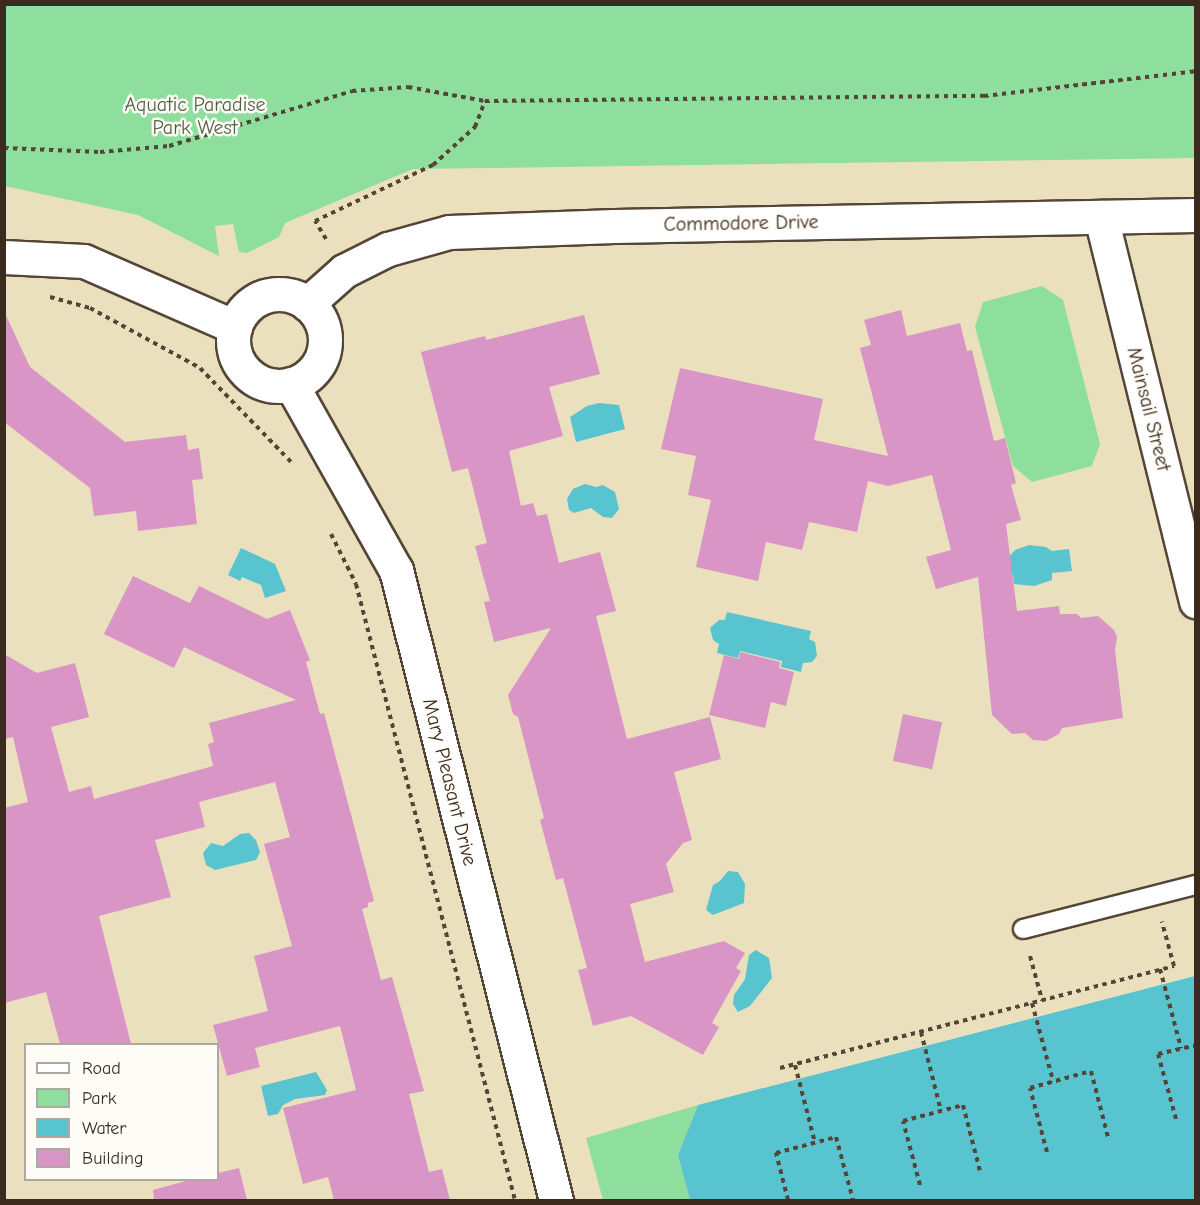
<!DOCTYPE html>
<html>
<head>
<meta charset="utf-8">
<style>
	body { margin:0 }
	#map { position:relative; width:1200px; height:1205px; overflow:hidden; background:#ebe0bd; font-family:"Comic Neue",sans-serif }
	div>[style] { position:absolute }
	[style*='--x'] { left:calc(var(--x)*1px); top:calc(var(--y)*1px); width:calc(var(--w)*1px); rotate:calc(var(--a)*1deg) }
	.green>* { inset:0; background:#8ede9e }
	.water>* { inset:0; background:#58c4d0 }
	.building>* { inset:0; background:#d895c5; transform-origin:0 0 }
	.path>* { height:4px; margin-top:-2px; transform-origin:0; background:repeating-linear-gradient(90deg,#554536 0 4.5px,transparent 0 9px) }
	.roads { filter:drop-shadow(2px 0 #554536) drop-shadow(-2px 0 #554536) drop-shadow(0 2px #554536) drop-shadow(0 -2px #554536) }
	.lane>* { height:18px; margin:-9px; padding:0 9px; transform-origin:9px; border-radius:9px; background:#fff }
	.street>* { height:33px; margin:-16.5px; padding:0 16.5px; transform-origin:16.5px; border-radius:16.5px; background:#fff }
	.street>.ring { margin:-16.5px; padding:0; box-sizing:content-box; background:none; border:33px solid #fff; border-radius:50% }
	span { translate:-50% -50%; white-space:nowrap; text-align:center; line-height:1.15; -webkit-text-stroke:5px #fdfcf7; paint-order:stroke }
	.park-label { font-size:20px; color:#546044 }
	.street-label { font-size:20px; color:#3b2a1e }
	.frame { position:absolute; inset:0; border:6px solid #3b2a1e; pointer-events:none }
	.legend { position:absolute; left:24px; top:1043px; width:195px; height:138px; box-sizing:border-box; background:#fdfcf7; border:2px solid #afa8a0; margin:0; padding:8px 10px; list-style:none; font-size:18px; color:#3b2a1e }
	.legend li { display:flex; align-items:center; gap:12px; height:30px }
	.legend b { width:30px; border:2px solid #afa8a0 }
</style>
</head>
<body>
<div id="map">
	<div class="green">
		<i style="clip-path:polygon(5px 4px,1195px 5px,1195px 158px,413px 169px,285px 223px,279px 237px,247px 253px,239px 252px,233px 224px,215px 226px,219px 256px,138px 215px,5px 186px)"></i>
		<i style="clip-path:polygon(1042px 286px,1063px 300px,1100px 444px,1092px 466px,1032px 482px,1013px 466px,975px 327px,983px 302px)"></i>
		<i style="clip-path:polygon(698px 1105px,678px 1155px,690px 1200px,603px 1200px,586px 1138px)"></i>
	</div>
	<div class="water">
		<i style="clip-path:polygon(599px 403px,619px 405px,625px 429px,576px 442px,570px 417px,587px 406px)"></i>
		<i style="clip-path:polygon(585px 484px,596px 487px,603px 485px,615px 492px,619px 509px,612px 518px,603px 517px,591px 508px,574px 513px,569px 510px,567px 499px,573px 489px)"></i>
		<i style="clip-path:polygon(1029px 545px,1046px 547px,1052px 551px,1069px 549px,1072px 571px,1052px 573px,1052px 580px,1034px 586px,1014px 584px,1013px 575px,990px 578px,1015px 550px)"></i>
		<i style="clip-path:polygon(241px 548px,275px 564px,286px 591px,265px 598px,261px 585px,242px 577px,240px 581px,228px 575px)"></i>
		<i style="clip-path:polygon(727px 612px,811px 631px,809px 639px,815px 642px,817px 656px,812px 662px,803px 663px,801px 672px,781px 667px,782px 661px,740px 651px,738px 658px,717px 653px,719px 644px,713px 640px,710px 628px,719px 620px,725px 620px)"></i>
		<i style="clip-path:polygon(249px 833px,256px 840px,260px 852px,256px 860px,215px 870px,206px 865px,203px 853px,211px 843px,223px 846px,240px 834px)"></i>
		<i style="clip-path:polygon(728px 871px,738px 872px,745px 884px,744px 903px,713px 915px,706px 910px,713px 885px,720px 881px)"></i>
		<i style="clip-path:polygon(756px 950px,769px 958px,772px 978px,750px 1006px,738px 1012px,733px 1004px,734px 995px,745px 979px,749px 955px)"></i>
		<i style="clip-path:polygon(1195px 976px,1195px 1200px,690px 1200px,678px 1155px,698px 1105px)"></i>
		<i style="clip-path:polygon(316px 1072px,327px 1090px,325px 1095px,295px 1099px,283px 1105px,278px 1114px,268px 1116px,261px 1086px)"></i>
	</div>
	<div class="building">
		<i style="clip-path:polygon(901px 310px,907px 336px,960px 323px,967px 351px,972px 350px,994px 441px,1005px 438px,1016px 483px,1011px 485px,1021px 520px,1006px 524px,1017px 611px,1059px 606px,1060px 614px,1077px 614px,1081px 618px,1098px 616px,1114px 630px,1117px 637px,1115px 650px,1123px 718px,1062px 728px,1059px 734px,1046px 741px,1033px 740px,1025px 733px,1012px 734px,992px 715px,978px 577px,936px 589px,926px 557px,951px 550px,932px 475px,888px 486px,868px 481px,857px 532px,809px 522px,802px 550px,766px 542px,758px 581px,696px 567px,711px 500px,688px 495px,696px 456px,661px 449px,680px 368px,823px 399px,814px 440px,888px 456px,860px 348px,871px 345px,864px 320px)"></i>
		<i style="clip-path:polygon(4px 311px,30px 367px,125px 442px,186px 435px,188px 450px,199px 448px,203px 479px,192px 480px,197px 524px,138px 531px,136px 511px,94px 516px,90px 488px,4px 422px)"></i>
		<i style="clip-path:polygon(584px 315px,600px 374px,549px 387px,563px 436px,509px 451px,521px 506px,533px 503px,537px 516px,547px 514px,559px 563px,600px 552px,616px 611px,596px 616px,627px 739px,710px 717px,721px 759px,674px 772px,692px 840px,683px 843px,666px 864px,674px 892px,630px 904px,645px 962px,724px 941px,745px 953px,736px 968px,741px 971px,712px 1023px,719px 1027px,703px 1055px,631px 1016px,593px 1026px,578px 970px,587px 968px,563px 878px,556px 880px,540px 820px,544px 818px,518px 717px,513px 714px,508px 695px,551px 628px,494px 642px,484px 602px,490px 601px,475px 546px,487px 543px,468px 468px,452px 472px,421px 352px,485px 336px,486px 340px)"></i>
		<i style="clip-path:polygon(133px 576px,190px 603px,199px 586px,267px 619px,290px 610px,310px 660px,306px 662px,320px 714px,324px 713px,374px 901px,368px 903px,368px 907px,362px 909px,381px 980px,392px 977px,424px 1091px,409px 1094px,429px 1172px,442px 1169px,450px 1200px,334px 1200px,328px 1177px,303px 1184px,283px 1108px,356px 1090px,340px 1026px,255px 1048px,260px 1067px,227px 1076px,213px 1025px,268px 1011px,254px 956px,292px 946px,264px 844px,290px 837px,275px 782px,199px 802px,205px 827px,155px 840px,171px 897px,99px 916px,131px 1044px,60px 1044px,46px 992px,4px 1003px,4px 808px,28px 802px,13px 737px,4px 739px,4px 654px,37px 673px,75px 663px,89px 717px,51px 727px,69px 792px,91px 786px,94px 799px,213px 766px,208px 744px,214px 742px,209px 723px,296px 700px,184px 647px,174px 668px,104px 634px)"></i>
		<i style="clip-path:polygon(740px 652px,780px 662px,779px 668px,794px 672px,786px 706px,771px 702px,765px 728px,709px 715px,724px 655px,739px 659px)"></i>
		<i style="left:903px;top:714px;width:40px;height:48px;rotate:12deg"></i>
		<i style="clip-path:polygon(239px 1168px,247px 1200px,154px 1200px,153px 1190px,193px 1179px,218px 1179px,218px 1173px)"></i>
	</div>
	<div class="path">
		<i style="--x:4;--y:148;--w:96;--a:2.4"></i>
		<i style="--x:100;--y:152;--w:69;--a:-5"></i>
		<i style="--x:169;--y:146;--w:191;--a:-16.7"></i>
		<i style="--x:352;--y:91;--w:56;--a:-4.1"></i>
		<i style="--x:408;--y:87;--w:78;--a:10.3"></i>
		<i style="--x:485;--y:101;--w:499;--a:-0.6"></i>
		<i style="--x:984;--y:96;--w:213;--a:-6.7"></i>
		<i style="--x:326;--y:239;--w:21;--a:-121"></i>
		<i style="--x:315;--y:221;--w:131;--a:-25.4"></i>
		<i style="--x:433;--y:165;--w:57;--a:-42.1"></i>
		<i style="--x:475;--y:127;--w:28;--a:-69"></i>
		<i style="--x:50;--y:297;--w:41;--a:15.4"></i>
		<i style="--x:90;--y:308;--w:125;--a:28.6"></i>
		<i style="--x:200;--y:368;--w:131;--a:45.9"></i>
		<i style="--x:331;--y:534;--w:56;--a:63.4"></i>
		<i style="--x:356;--y:584;--w:636;--a:75.53"></i>
		<i style="--x:1030;--y:956;--w:46;--a:74.7"></i>
		<i style="--x:1160;--y:969;--w:82;--a:75.1"></i>
		<i style="--x:1032;--y:1003;--w:81;--a:74.9"></i>
		<i style="--x:921;--y:1032;--w:81;--a:75.8"></i>
		<i style="--x:795;--y:1065;--w:81;--a:75.6"></i>
		<i style="--x:780;--y:1068;--w:407;--a:-14.5"></i>
		<i style="--x:1174;--y:966;--w:46;--a:-105.3"></i>
		<i style="--x:1176;--y:1119;--w:67;--a:-105.5"></i>
		<i style="--x:1158;--y:1054;--w:39;--a:-13"></i>
		<i style="--x:1047;--y:1152;--w:66;--a:-104.9"></i>
		<i style="--x:1030;--y:1088;--w:63;--a:-15.6"></i>
		<i style="--x:1091;--y:1071;--w:68;--a:75.6"></i>
		<i style="--x:920;--y:1185;--w:66;--a:-104.9"></i>
		<i style="--x:903;--y:1121;--w:62;--a:-14.9"></i>
		<i style="--x:963;--y:1105;--w:68;--a:75.6"></i>
		<i style="--x:788;--y:1200;--w:49;--a:-104.3"></i>
		<i style="--x:776;--y:1153;--w:62;--a:-14.9"></i>
		<i style="--x:836;--y:1137;--w:65;--a:74.9"></i>
	</div>
	<div class="roads">
		<div class="lane">
			<i style="--x:1023;--y:929;--w:179;--a:-14.3"></i>
		</div>
		<div class="street">
			<i style="--x:1101;--y:217;--w:396;--a:76.1"></i>
			<i style="--x:4;--y:257;--w:80;--a:2.9"></i>
			<i style="--x:84;--y:261;--w:165;--a:23.6"></i>
			<i class="ring" style="left:233px;top:294px;width:59px;height:59px"></i>
			<i style="--x:307;--y:304;--w:50;--a:-41.7"></i>
			<i style="--x:344;--y:271;--w:49;--a:-26.6"></i>
			<i style="--x:388;--y:249;--w:63;--a:-15.6"></i>
			<i style="--x:449;--y:232;--w:165;--a:-2.1"></i>
			<i style="--x:614;--y:226;--w:582;--a:-1.08"></i>
			<i style="--x:291;--y:384;--w:214;--a:60.6"></i>
			<i style="--x:396;--y:570;--w:650;--a:75.75"></i>
		</div>
	</div>
	<div class="park-label">
		<span style="left:195px;top:116px">Aquatic Paradise<br>Park West</span>
	</div>
	<div class="street-label">
		<span style="left:741px;top:223px;rotate:-1deg">Commodore Drive</span>
		<span style="left:1149px;top:409px;rotate:76deg">Mainsail Street</span>
		<span style="left:450px;top:782px;rotate:76deg">Mary Pleasant Drive</span>
	</div>
	<div class="frame"></div>
	<ul class="legend">
	<li><b style="height:8px;background:#fff"></b>Road</li>
	<li><b style="height:16px;background:#8ede9e"></b>Park</li>
	<li><b style="height:16px;background:#58c4d0"></b>Water</li>
	<li><b style="height:16px;background:#d895c5"></b>Building</li>
	</ul>
</div>
</body>
</html>
